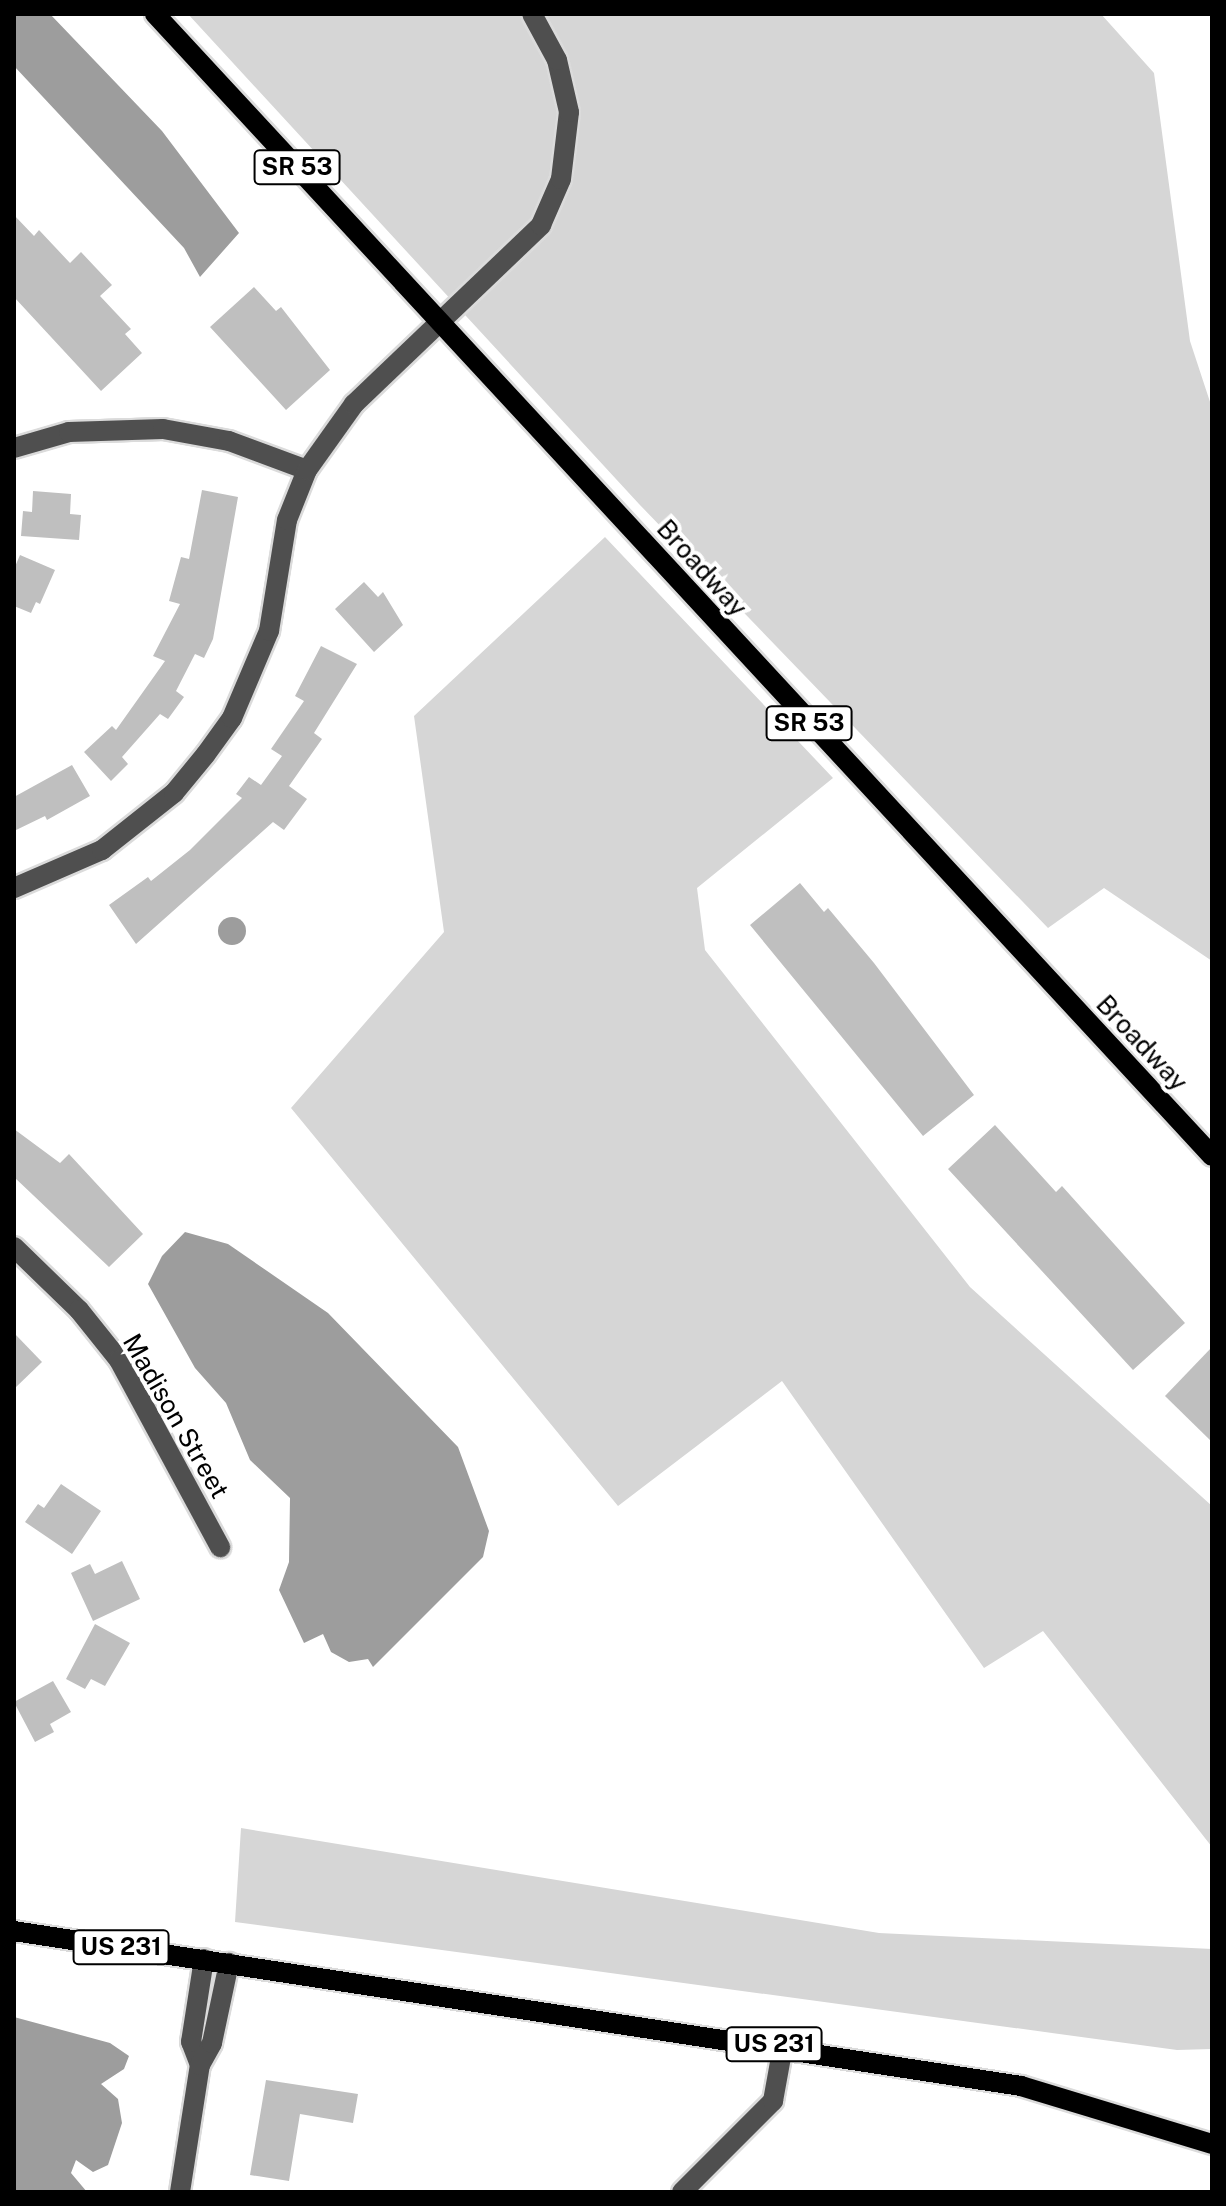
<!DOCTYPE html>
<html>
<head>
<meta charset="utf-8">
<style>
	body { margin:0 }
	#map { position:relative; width:1226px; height:2206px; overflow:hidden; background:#fff; font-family:"Public Sans",sans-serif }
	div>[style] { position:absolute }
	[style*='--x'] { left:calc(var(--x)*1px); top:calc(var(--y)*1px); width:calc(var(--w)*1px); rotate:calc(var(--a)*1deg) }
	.green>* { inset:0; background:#d6d6d6 }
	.water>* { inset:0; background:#9d9d9d }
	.round { border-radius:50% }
	.building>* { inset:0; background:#bfbfbf }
	.roads { filter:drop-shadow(2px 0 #dbdbdb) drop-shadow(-2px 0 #dbdbdb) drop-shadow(0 2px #dbdbdb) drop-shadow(0 -2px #dbdbdb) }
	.minor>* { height:20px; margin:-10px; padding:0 10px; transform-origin:10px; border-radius:10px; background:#4f4f4f }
	.major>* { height:20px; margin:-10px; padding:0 10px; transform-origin:10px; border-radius:10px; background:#000 }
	span { translate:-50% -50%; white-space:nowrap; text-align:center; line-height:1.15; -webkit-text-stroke:8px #fff; paint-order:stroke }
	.shield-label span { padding:2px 6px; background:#fff; border:2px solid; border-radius:6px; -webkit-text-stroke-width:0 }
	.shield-label { font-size:24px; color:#000; font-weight:700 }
	.street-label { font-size:26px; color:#000 }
	.frame { position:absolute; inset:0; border:16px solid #000; pointer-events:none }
</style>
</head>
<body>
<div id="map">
	<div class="green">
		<i style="clip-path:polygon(188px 14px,1101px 14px,1154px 73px,1190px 341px,1212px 408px,1212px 961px,1104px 888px,1048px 928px,639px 504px)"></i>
		<i style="clip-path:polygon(605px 537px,833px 778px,697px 888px,705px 950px,970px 1287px,1212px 1506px,1212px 1847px,1043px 1631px,984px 1668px,782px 1381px,618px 1506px,291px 1108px,444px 932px,414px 716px)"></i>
		<i style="clip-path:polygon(241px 1828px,879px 1933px,1212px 1949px,1212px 2049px,1177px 2050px,235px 1922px)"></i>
	</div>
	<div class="water">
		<i style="clip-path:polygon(14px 14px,50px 14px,162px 131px,239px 233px,200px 277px,184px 248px,14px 66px)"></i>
		<i class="round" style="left:218px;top:917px;width:28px;height:28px"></i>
		<i style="clip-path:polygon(185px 1232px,228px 1244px,328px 1313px,458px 1447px,489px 1531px,483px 1557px,373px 1667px,368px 1659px,349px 1662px,331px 1652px,323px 1634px,304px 1643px,279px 1590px,289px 1562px,290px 1498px,250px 1460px,226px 1403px,195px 1368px,148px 1284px,162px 1256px)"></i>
		<i style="clip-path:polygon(14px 2017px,110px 2043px,129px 2056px,124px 2069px,101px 2084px,118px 2099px,122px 2123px,108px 2165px,93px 2172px,76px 2160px,71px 2173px,87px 2192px,14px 2192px)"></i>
	</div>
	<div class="building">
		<i style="clip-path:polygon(14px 215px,34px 236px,39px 230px,70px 263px,81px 252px,112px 285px,100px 296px,131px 329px,125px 334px,142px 353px,101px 391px,14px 297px)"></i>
		<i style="clip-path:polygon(254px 287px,276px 311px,281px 307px,330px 370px,286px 410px,210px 327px)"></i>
		<i style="clip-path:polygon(202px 490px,238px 497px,213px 639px,204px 658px,195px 654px,176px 691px,184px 697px,168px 719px,160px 714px,122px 757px,128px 764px,111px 781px,84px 752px,112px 726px,116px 730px,165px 661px,153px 656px,180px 604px,169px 601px,181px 557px,189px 559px)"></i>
		<i style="clip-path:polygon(33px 491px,71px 494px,70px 514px,81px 515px,79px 540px,21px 536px,23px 511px,32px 512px)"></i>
		<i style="clip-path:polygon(20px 555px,55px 570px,40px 604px,36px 602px,31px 613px,14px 606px,14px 569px)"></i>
		<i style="clip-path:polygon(364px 582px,378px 597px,383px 592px,403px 625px,374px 652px,335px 609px)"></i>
		<i style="clip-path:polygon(321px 646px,357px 664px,314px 733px,322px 739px,289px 786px,307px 799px,284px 830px,273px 822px,136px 944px,109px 905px,148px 877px,151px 881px,190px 850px,242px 798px,236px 794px,249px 777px,261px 785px,282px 756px,271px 749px,304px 701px,295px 696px)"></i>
		<i style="clip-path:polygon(72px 765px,90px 796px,47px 820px,45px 816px,14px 831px,14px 797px)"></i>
		<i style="clip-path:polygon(800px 883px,824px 912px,828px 908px,874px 963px,974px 1095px,923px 1136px,750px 925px)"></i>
		<i style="clip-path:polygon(995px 1125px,1056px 1192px,1062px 1186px,1185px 1323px,1133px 1370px,948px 1169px)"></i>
		<i style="clip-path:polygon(14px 1129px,60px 1163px,69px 1154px,143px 1234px,109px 1267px,14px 1177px)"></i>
		<i style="clip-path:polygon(14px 1333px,42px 1362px,14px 1389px)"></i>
		<i style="clip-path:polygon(1212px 1347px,1212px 1442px,1165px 1396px)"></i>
		<i style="clip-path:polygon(61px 1484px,101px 1511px,72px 1554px,25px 1522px,38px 1504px,44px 1508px)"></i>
		<i style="clip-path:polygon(122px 1561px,140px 1599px,93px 1621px,71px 1573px,90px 1564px,95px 1574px)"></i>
		<i style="clip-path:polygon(95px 1624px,130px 1643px,105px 1686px,91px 1679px,85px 1689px,66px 1679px)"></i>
		<i style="clip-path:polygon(53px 1681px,71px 1712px,50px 1724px,54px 1732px,35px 1742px,14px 1702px)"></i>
		<i style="clip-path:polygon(266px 2080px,358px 2094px,353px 2123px,300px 2114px,289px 2181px,250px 2175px)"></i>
	</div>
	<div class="roads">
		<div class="minor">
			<i style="--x:14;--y:448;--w:57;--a:-16.2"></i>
			<i style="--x:69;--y:432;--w:94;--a:-1.8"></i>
			<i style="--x:163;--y:429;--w:67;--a:10.3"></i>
			<i style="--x:229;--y:441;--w:83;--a:20.4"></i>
			<i style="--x:14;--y:888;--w:96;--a:-23.4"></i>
			<i style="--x:102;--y:850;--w:92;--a:-38.4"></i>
			<i style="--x:174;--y:793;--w:50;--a:-50.6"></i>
			<i style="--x:206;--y:754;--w:44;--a:-54.2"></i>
			<i style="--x:232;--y:718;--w:95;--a:-67"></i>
			<i style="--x:269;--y:631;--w:112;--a:-80.8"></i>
			<i style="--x:287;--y:520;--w:54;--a:-68.2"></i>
			<i style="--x:307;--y:470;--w:81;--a:-54.5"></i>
			<i style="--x:354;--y:404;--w:259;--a:-43.7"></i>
			<i style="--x:541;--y:225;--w:50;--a:-66.5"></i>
			<i style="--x:561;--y:179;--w:67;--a:-83.2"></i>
			<i style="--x:569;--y:112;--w:53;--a:-103"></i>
			<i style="--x:557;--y:60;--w:52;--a:-118.5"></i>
			<i style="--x:14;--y:1247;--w:91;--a:44.1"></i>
			<i style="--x:79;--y:1310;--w:64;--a:51.3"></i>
			<i style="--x:119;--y:1360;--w:213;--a:61.6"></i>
			<i style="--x:200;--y:2065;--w:25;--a:-111"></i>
			<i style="--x:191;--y:2042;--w:84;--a:-81.1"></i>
			<i style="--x:180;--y:2192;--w:129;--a:-81.1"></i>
			<i style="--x:200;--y:2065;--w:25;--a:-61"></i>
			<i style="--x:212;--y:2043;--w:82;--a:-78"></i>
			<i style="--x:682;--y:2192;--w:129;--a:-45"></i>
			<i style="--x:773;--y:2101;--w:56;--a:-79.7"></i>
		</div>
		<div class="major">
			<i style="--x:155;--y:14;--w:1556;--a:47.21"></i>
			<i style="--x:14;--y:1931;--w:1019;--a:8.75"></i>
			<i style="--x:1021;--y:2086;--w:200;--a:16.9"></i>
		</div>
	</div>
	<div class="shield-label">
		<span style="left:297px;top:167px">SR 53</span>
		<span style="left:809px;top:723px">SR 53</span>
		<span style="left:121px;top:1947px">US 231</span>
		<span style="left:774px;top:2044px">US 231</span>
	</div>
	<div class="street-label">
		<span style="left:702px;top:568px;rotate:48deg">Broadway</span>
		<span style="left:1142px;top:1043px;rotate:47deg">Broadway</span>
		<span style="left:176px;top:1416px;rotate:60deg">Madison Street</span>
	</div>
	<div class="frame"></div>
</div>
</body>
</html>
